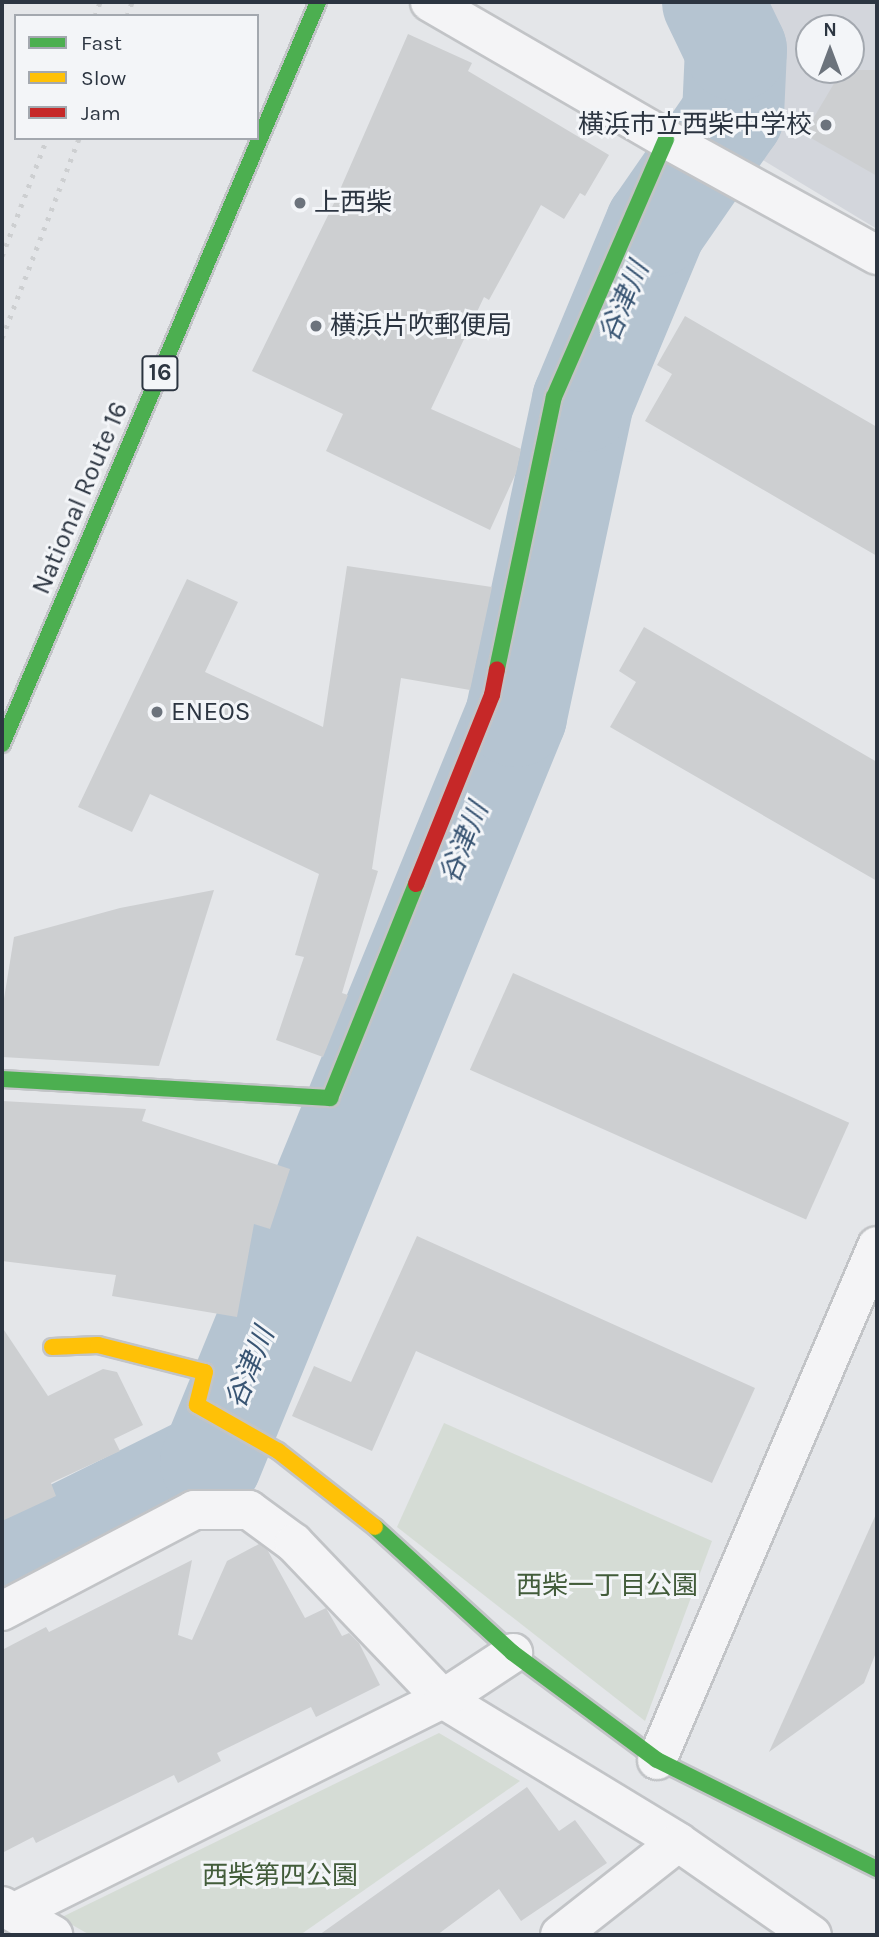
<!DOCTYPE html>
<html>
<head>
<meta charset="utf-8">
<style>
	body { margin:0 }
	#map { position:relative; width:879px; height:1937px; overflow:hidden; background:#e4e6e9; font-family:Karla,"Noto Sans JP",sans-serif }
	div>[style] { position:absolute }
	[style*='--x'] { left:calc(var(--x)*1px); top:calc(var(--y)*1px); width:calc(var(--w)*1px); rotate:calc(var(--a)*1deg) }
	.built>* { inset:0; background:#d3d6dc }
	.green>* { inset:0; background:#d5dcd5 }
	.river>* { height:102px; margin:-51px; padding:0 51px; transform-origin:51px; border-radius:51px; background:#b5c4d1 }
	.building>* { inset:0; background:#cdcfd1; transform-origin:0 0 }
	.roads { filter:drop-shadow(2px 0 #c2c4c7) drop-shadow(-2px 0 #c2c4c7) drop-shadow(0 2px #c2c4c7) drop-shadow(0 -2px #c2c4c7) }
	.street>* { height:38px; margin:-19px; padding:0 19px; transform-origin:19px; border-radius:19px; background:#f4f4f6 }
	.fast>* { height:16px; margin:-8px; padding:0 8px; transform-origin:8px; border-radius:8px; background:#4caf50 }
	.slow>* { height:16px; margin:-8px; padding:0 8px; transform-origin:8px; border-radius:8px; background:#ffc107 }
	.jam>* { height:16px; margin:-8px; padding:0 8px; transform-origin:8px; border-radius:8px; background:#c62828 }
	.rail>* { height:5px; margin-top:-2.5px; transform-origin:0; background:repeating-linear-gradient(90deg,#cdcfd1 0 3.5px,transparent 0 10.5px) }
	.dots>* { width:19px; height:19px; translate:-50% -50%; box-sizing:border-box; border:4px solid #f3f5f8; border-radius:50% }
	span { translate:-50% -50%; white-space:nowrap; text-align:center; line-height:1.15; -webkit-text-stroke:6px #f3f5f8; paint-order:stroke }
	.shield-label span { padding:2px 5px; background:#f3f5f8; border:2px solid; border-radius:5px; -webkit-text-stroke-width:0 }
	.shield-label { font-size:24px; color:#2c3541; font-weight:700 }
	.poi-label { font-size:26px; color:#2c3541 }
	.right { translate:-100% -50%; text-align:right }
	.left { translate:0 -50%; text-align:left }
	.street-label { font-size:26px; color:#2c3541 }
	.park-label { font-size:26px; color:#425c3a }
	.water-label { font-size:28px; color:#395573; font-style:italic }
	.frame { position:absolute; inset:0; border:4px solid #2c3541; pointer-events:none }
	.legend { position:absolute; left:14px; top:14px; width:245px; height:126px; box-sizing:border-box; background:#f3f5f8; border:2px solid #a3a8af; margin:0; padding:9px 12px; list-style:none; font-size:21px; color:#2c3541 }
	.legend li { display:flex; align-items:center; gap:14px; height:35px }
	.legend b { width:35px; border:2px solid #a3a8af }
	.north { position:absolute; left:795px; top:14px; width:70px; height:70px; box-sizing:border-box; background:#f3f5f8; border:2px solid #a3a8af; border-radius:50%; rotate:0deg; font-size:19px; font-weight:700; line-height:28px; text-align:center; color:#2c3541 }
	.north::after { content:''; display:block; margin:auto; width:24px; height:32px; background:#6c737c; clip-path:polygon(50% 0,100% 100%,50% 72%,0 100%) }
</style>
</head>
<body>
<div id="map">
	<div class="built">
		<i style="clip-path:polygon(evenodd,751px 2px,877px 2px,877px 229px,743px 148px,750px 135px,764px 144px,781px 115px,777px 112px,777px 64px,760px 13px,751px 2px,809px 28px,851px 28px,851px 70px,809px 70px,809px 28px)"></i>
	</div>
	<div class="green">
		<i style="clip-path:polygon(444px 1423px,712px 1541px,645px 1721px,397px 1527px)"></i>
		<i style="clip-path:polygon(439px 1733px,520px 1781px,300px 1935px,90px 1935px,60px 1918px)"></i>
	</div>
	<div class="river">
		<i style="--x:2;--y:1566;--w:233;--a:-26.5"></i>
		<i style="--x:211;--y:1462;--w:806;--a:-67.76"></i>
		<i style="--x:516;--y:716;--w:322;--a:-78"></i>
		<i style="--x:583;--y:401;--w:190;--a:-67.4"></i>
		<i style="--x:656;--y:226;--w:135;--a:-55.3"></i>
		<i style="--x:733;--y:115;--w:65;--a:-87.4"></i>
		<i style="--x:736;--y:50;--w:53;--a:-115.6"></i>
	</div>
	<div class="building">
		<i style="clip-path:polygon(408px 34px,472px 63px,468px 71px,609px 155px,585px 196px,580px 193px,564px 219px,541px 205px,489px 300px,484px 297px,431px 409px,521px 449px,516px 473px,490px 530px,326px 451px,343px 414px,252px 371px,335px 201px)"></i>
		<i style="clip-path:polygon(842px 70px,877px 70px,877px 176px,804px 134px)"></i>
		<i style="clip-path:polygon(685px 316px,877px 427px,877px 556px,645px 421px,672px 374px,657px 365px)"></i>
		<i style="clip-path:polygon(347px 566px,492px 587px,470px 690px,401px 678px,372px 869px,378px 871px,342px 993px,348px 995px,323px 1057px,276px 1040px,304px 957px,295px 955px,319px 874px,150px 794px,132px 832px,78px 807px,187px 579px,238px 602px,205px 672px,323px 727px)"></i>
		<i style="clip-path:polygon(644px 627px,877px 762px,877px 881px,610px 727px,636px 682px,619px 671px)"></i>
		<i style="clip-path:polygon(214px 890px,159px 1066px,2px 1057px,2px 1011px,14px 937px,120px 908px)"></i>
		<i style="left:513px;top:973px;width:368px;height:106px;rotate:24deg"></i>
		<i style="clip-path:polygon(2px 1101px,146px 1109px,142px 1121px,290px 1169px,270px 1229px,254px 1224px,237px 1317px,112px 1296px,116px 1275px,2px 1261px)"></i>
		<i style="clip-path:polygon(417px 1236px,755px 1388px,712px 1483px,416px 1351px,372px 1451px,292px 1416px,314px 1366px,351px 1382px)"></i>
		<i style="clip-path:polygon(2px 1327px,48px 1396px,103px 1369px,117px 1372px,143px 1425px,114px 1439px,120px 1451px,51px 1483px,56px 1496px,2px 1521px)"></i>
		<i style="clip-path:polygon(877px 1512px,877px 1650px,864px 1683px,769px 1752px)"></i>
		<i style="clip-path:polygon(259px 1544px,268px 1551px,305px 1618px,326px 1608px,342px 1636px,349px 1633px,359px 1643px,380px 1685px,316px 1717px,311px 1707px,217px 1753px,221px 1761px,178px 1783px,174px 1775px,36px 1843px,33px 1837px,2px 1853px,2px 1650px,46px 1627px,49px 1632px,192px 1560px,178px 1635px,192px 1640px,227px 1561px)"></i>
		<i style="clip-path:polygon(527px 1787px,559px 1831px,575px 1820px,607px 1863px,521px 1921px,499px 1889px,437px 1935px,319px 1935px)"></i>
	</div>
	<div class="roads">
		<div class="street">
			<i style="--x:430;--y:2;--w:273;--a:30.1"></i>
			<i style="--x:666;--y:139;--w:241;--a:28.8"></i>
			<i style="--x:2;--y:1611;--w:217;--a:-27.7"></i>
			<i style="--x:194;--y:1510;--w:55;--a:0"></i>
			<i style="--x:249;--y:1510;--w:56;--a:36.3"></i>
			<i style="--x:294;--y:1543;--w:216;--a:46.3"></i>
			<i style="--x:443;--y:1699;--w:275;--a:31.3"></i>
			<i style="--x:678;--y:1842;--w:163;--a:34.8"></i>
			<i style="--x:657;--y:1760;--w:559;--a:-66.83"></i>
			<i style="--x:2;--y:1906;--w:59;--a:29.6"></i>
			<i style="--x:15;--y:1912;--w:478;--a:-26.5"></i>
			<i style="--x:443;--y:1699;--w:84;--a:-33.3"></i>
			<i style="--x:560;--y:1935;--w:150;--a:-38.2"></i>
		</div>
		<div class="fast">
			<i style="--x:497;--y:669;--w:278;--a:-78.2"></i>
			<i style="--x:554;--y:397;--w:281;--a:-66.5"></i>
			<i style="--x:2;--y:744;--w:806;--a:-66.93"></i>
			<i style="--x:2;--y:1079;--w:329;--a:3.3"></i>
			<i style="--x:330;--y:1098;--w:231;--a:-68.1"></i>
			<i style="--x:375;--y:1527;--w:187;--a:42.4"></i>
			<i style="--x:513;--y:1653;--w:179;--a:36.6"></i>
			<i style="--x:657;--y:1760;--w:246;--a:26.4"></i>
		</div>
		<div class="slow">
			<i style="--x:52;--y:1347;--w:46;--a:-2.5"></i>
			<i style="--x:98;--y:1345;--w:110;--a:14.2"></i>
			<i style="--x:205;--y:1372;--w:34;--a:104"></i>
			<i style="--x:197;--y:1405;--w:93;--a:29.6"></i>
			<i style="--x:278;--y:1451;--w:123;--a:38.1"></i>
		</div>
		<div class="jam">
			<i style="--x:416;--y:884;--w:204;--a:-68.1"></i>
			<i style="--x:492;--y:695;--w:26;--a:-79"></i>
		</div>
	</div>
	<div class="rail">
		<i style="--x:95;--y:16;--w:15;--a:-70"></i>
		<i style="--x:127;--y:16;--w:15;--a:-70"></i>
		<i style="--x:2;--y:256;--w:126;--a:-69.1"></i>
		<i style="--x:2;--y:338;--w:214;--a:-68.9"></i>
	</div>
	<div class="dots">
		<i style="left:826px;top:125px;background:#6c737c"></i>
		<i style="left:300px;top:203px;background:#6c737c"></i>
		<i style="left:316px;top:326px;background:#6c737c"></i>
		<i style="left:157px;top:712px;background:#6c737c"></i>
	</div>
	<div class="shield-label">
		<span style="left:160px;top:373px">16</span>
	</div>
	<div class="poi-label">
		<span class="right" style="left:812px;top:125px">横浜市立西柴中学校</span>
		<span class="left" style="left:314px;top:203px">上西柴</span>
		<span class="left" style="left:330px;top:326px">横浜片吹郵便局</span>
		<span class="left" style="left:171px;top:712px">ENEOS</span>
	</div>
	<div class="street-label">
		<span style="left:80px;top:498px;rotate:-67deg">National Route 16</span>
	</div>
	<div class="park-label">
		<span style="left:607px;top:1586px">西柴一丁目公園</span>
		<span style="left:280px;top:1876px">西柴第四公園</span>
	</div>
	<div class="water-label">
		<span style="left:624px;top:302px;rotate:-67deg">谷津川</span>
		<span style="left:464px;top:843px;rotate:-68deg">谷津川</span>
		<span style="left:250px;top:1368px;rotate:-68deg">谷津川</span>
	</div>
	<div class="frame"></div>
	<ul class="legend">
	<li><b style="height:9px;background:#4caf50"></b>Fast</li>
	<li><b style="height:9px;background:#ffc107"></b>Slow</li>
	<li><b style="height:9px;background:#c62828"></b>Jam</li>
	</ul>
	<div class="north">N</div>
</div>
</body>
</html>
